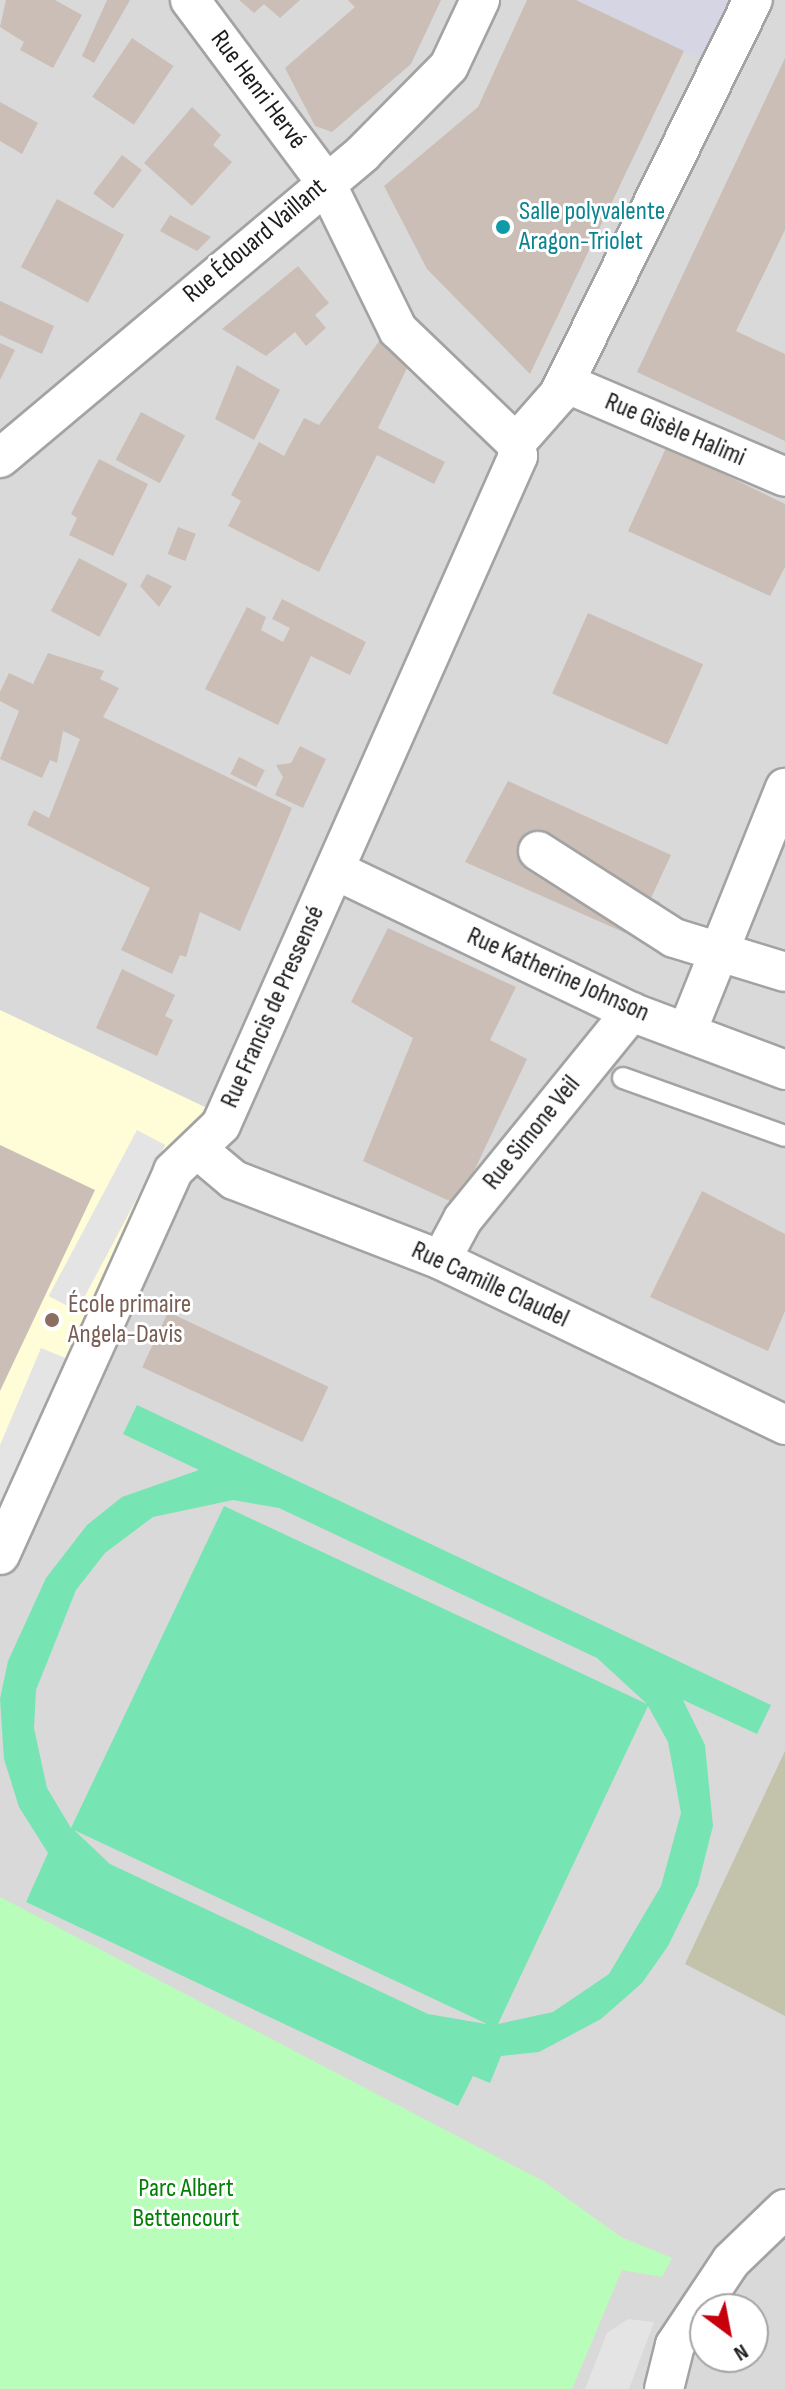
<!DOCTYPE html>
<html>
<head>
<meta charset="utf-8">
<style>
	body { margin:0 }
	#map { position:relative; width:785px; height:2389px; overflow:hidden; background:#eee9e0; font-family:"Sofia Sans Condensed",sans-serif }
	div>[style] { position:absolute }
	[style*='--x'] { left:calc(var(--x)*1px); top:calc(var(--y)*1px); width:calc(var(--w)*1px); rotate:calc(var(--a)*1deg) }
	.residential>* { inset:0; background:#dad9d9 }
	.education>* { inset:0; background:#fffdd8 }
	.construction>* { inset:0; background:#c3c2ab }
	.park>* { inset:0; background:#b8fdba }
	.pitch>* { inset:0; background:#77e4b4 }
	.parking>* { inset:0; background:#e4e4e4; transform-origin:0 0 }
	.plaza>* { inset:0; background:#d5d5e4 }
	.building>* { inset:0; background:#cabeb6; transform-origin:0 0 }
	.roads { filter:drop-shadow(2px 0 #a3a3a3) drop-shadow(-2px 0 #a3a3a3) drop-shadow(0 2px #a3a3a3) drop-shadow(0 -2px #a3a3a3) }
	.lane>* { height:20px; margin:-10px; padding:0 10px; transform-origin:10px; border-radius:10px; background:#fff }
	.street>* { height:38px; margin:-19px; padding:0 19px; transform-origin:19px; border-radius:19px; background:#fff }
	.dots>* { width:22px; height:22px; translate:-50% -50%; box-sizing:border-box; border:4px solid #fff; border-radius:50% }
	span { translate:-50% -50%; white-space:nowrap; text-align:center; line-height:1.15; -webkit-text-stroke:6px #fff; paint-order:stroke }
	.street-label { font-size:26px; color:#1c1c1c }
	.culture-label { font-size:26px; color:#0d838f }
	.left { translate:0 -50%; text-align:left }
	.education-label { font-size:26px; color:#785e54 }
	.park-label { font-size:26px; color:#038006 }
	.north { position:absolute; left:689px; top:2293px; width:80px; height:80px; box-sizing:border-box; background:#fff; border:2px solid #a4a4a4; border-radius:50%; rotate:148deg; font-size:22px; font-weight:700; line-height:32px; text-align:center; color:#1c1c1c }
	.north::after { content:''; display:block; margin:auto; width:28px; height:36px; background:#c7000c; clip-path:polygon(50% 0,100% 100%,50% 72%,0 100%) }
</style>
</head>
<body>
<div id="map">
	<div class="residential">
		<i style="clip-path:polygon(evenodd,0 0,785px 0,785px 2389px,0 2389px,0 0,705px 2309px,753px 2309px,753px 2357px,705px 2357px,705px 2309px)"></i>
	</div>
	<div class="education">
		<i style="clip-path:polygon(0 1010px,205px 1107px,1px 1533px,0 1533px)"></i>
	</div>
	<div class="construction">
		<i style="clip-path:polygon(785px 1751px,785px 2016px,685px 1964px)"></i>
	</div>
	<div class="park">
		<i style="clip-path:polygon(0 1897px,543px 2181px,621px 2237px,672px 2258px,662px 2277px,622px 2270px,572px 2389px,0 2389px)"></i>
	</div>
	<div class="pitch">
		<i style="clip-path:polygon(evenodd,137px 1405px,771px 1705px,757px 1734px,683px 1700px,705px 1745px,713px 1826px,698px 1885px,668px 1946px,642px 1983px,601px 2019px,539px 2052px,501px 2056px,490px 2083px,473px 2076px,458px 2106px,26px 1902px,48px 1853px,19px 1807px,4px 1759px,0 1699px,8px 1661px,46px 1578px,87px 1525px,122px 1497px,199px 1470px,123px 1434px,137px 1405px,233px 1500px,279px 1508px,597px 1658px,647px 1704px,224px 1506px,71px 1828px,47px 1788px,34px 1728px,36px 1690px,76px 1590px,105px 1553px,153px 1517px,233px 1500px,137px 1405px,648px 1706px,668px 1742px,681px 1813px,661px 1886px,609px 1974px,553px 2012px,498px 2024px,648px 1706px,137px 1405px,74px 1830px,485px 2023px,486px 2024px,428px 2014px,110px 1864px,74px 1830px)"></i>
	</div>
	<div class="parking">
		<i style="left:137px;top:1130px;width:32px;height:188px;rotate:28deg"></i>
		<i style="clip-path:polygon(41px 1348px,73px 1361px,0 1526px,0 1445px)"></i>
		<i style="clip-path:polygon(628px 2319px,654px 2322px,629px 2389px,585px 2389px,607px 2333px)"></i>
	</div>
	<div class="plaza">
		<i style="clip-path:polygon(576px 0,753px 0,720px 68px)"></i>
	</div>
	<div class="building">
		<i style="clip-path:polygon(6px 0,55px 0,82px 15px,53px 68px,20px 50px,24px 42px,0 27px)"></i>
		<i style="clip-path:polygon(107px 0,130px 0,94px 63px,82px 56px)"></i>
		<i style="clip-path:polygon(239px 0,300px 0,280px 18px,264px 4px,254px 13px)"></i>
		<i style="clip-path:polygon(348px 0,441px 0,411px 64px,332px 132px,315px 126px,285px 68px,355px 7px)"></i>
		<i style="clip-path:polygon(527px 0,576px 0,684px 51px,530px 374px,427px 269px,384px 186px,478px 107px)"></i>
		<i style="left:132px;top:38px;width:50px;height:71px;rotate:34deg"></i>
		<i style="clip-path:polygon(785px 58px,785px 230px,736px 331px,785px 354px,785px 441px,637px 372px)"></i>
		<i style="clip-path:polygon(0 102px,38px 123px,22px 154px,0 141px)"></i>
		<i style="clip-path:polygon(192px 107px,221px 135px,213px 145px,232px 162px,192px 206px,144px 163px)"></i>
		<i style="left:122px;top:155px;width:25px;height:48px;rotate:37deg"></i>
		<i style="left:57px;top:199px;width:76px;height:77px;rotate:28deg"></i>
		<i style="clip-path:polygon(170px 215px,211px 237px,197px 251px,167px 235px,160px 231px)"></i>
		<i style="clip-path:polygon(298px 266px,329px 303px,315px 315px,326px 328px,306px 346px,295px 332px,266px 356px,222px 329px)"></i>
		<i style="clip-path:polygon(0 301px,54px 326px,42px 354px,0 335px)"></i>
		<i style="clip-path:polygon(380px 340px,408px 366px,378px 428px,445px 462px,434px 484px,377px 455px,319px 572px,228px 526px,241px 501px,231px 495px,259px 442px,284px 456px,304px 418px,319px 425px)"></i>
		<i style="clip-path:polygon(0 343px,15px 350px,0 380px)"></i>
		<i style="clip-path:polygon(237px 365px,280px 390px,254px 440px,215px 419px)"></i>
		<i style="left:141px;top:412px;width:50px;height:54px;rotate:28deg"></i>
		<i style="clip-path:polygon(667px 446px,785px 504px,785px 567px,770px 596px,628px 531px)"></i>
		<i style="clip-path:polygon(99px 459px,148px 484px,113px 556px,69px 535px,77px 518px,71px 514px)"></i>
		<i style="left:178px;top:527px;width:19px;height:29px;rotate:21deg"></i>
		<i style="left:79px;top:558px;width:55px;height:60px;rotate:28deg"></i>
		<i style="clip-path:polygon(147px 574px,172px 586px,159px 607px,140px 586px)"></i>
		<i style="clip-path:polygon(282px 599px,366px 642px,350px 675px,311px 656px,278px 725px,205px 689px,247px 607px,266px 617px,261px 630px,283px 642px,290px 628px,272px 619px)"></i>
		<i style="left:588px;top:613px;width:126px;height:88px;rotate:24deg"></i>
		<i style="clip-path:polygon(48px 653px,104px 671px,100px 679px,119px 688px,103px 717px,292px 808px,240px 931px,200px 912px,186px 957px,180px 955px,172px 974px,121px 950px,150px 888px,27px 825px,34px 810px,49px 818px,80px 739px,63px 731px,57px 763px,50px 760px,42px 778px,0 759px,19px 711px,0 701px,0 692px,9px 673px,33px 684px)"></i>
		<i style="clip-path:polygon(300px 746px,326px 759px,303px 808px,275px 795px,283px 777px,276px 765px,291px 763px)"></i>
		<i style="left:239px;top:757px;width:29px;height:19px;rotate:27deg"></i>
		<i style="clip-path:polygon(508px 781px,671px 855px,651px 898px,660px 902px,639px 939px,465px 862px)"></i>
		<i style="clip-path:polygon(388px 928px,516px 987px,490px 1040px,527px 1059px,458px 1205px,363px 1161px,413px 1038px,351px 1002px)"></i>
		<i style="clip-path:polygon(122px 969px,175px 995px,165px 1016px,173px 1020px,157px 1056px,96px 1028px)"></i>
		<i style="clip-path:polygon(0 1145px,95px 1190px,0 1391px)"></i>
		<i style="clip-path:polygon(702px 1191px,785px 1234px,785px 1311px,768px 1351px,650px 1297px)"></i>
		<i style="left:168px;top:1312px;width:177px;height:61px;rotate:25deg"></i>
	</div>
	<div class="roads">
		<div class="lane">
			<i style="--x:623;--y:1078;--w:172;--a:19.7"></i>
		</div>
		<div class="street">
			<i style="--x:565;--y:383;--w:239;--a:23.1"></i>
			<i style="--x:516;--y:443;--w:65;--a:-48.7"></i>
			<i style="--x:559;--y:394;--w:439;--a:-63.8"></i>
			<i style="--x:0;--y:458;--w:474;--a:-40"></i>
			<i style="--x:363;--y:153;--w:122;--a:-45.3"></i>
			<i style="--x:449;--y:66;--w:73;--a:-64.8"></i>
			<i style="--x:538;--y:851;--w:161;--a:32.6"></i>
			<i style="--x:674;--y:938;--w:116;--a:17"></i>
			<i style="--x:335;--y:870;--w:328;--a:25.6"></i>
			<i style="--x:631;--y:1012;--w:165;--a:20.6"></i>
			<i style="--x:688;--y:1029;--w:260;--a:-68.1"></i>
			<i style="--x:197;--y:1149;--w:48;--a:40"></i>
			<i style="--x:234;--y:1180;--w:222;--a:21.1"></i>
			<i style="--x:441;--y:1260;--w:382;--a:25.6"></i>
			<i style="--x:441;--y:1260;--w:47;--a:-61.8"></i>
			<i style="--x:463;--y:1219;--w:267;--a:-50.9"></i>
			<i style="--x:0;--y:1555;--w:421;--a:-65.7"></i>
			<i style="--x:173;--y:1171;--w:66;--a:-43.8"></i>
			<i style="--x:221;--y:1125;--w:732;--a:-66.06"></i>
			<i style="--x:518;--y:456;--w:13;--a:-99"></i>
			<i style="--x:516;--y:443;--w:163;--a:-136.2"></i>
			<i style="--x:398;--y:330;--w:166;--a:-116.1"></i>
			<i style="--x:325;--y:181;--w:226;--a:-126.7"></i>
			<i style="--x:664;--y:2389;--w:45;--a:-76"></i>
			<i style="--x:675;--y:2345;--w:101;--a:-56.3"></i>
			<i style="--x:731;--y:2261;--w:75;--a:-43.9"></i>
		</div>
	</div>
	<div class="dots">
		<i style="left:503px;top:227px;background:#0f9aa8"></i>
		<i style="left:52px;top:1320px;background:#8d6e63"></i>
	</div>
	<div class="street-label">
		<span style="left:258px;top:90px;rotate:53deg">Rue Henri Hervé</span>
		<span style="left:255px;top:241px;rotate:-40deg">Rue Édouard Vaillant</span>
		<span style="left:675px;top:430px;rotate:23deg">Rue Gisèle Halimi</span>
		<span style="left:558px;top:975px;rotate:24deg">Rue Katherine Johnson</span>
		<span style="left:273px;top:1007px;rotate:-66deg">Rue Francis de Pressensé</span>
		<span style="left:532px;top:1133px;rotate:-51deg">Rue Simone Veil</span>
		<span style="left:490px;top:1285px;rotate:25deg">Rue Camille Claudel</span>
	</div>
	<div class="culture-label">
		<span class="left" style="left:519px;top:227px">Salle polyvalente<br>Aragon-Triolet</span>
	</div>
	<div class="education-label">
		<span class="left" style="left:68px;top:1320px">École primaire<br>Angela-Davis</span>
	</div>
	<div class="park-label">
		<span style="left:186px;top:2204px">Parc Albert<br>Bettencourt</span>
	</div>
	<div class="north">N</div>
</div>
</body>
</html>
